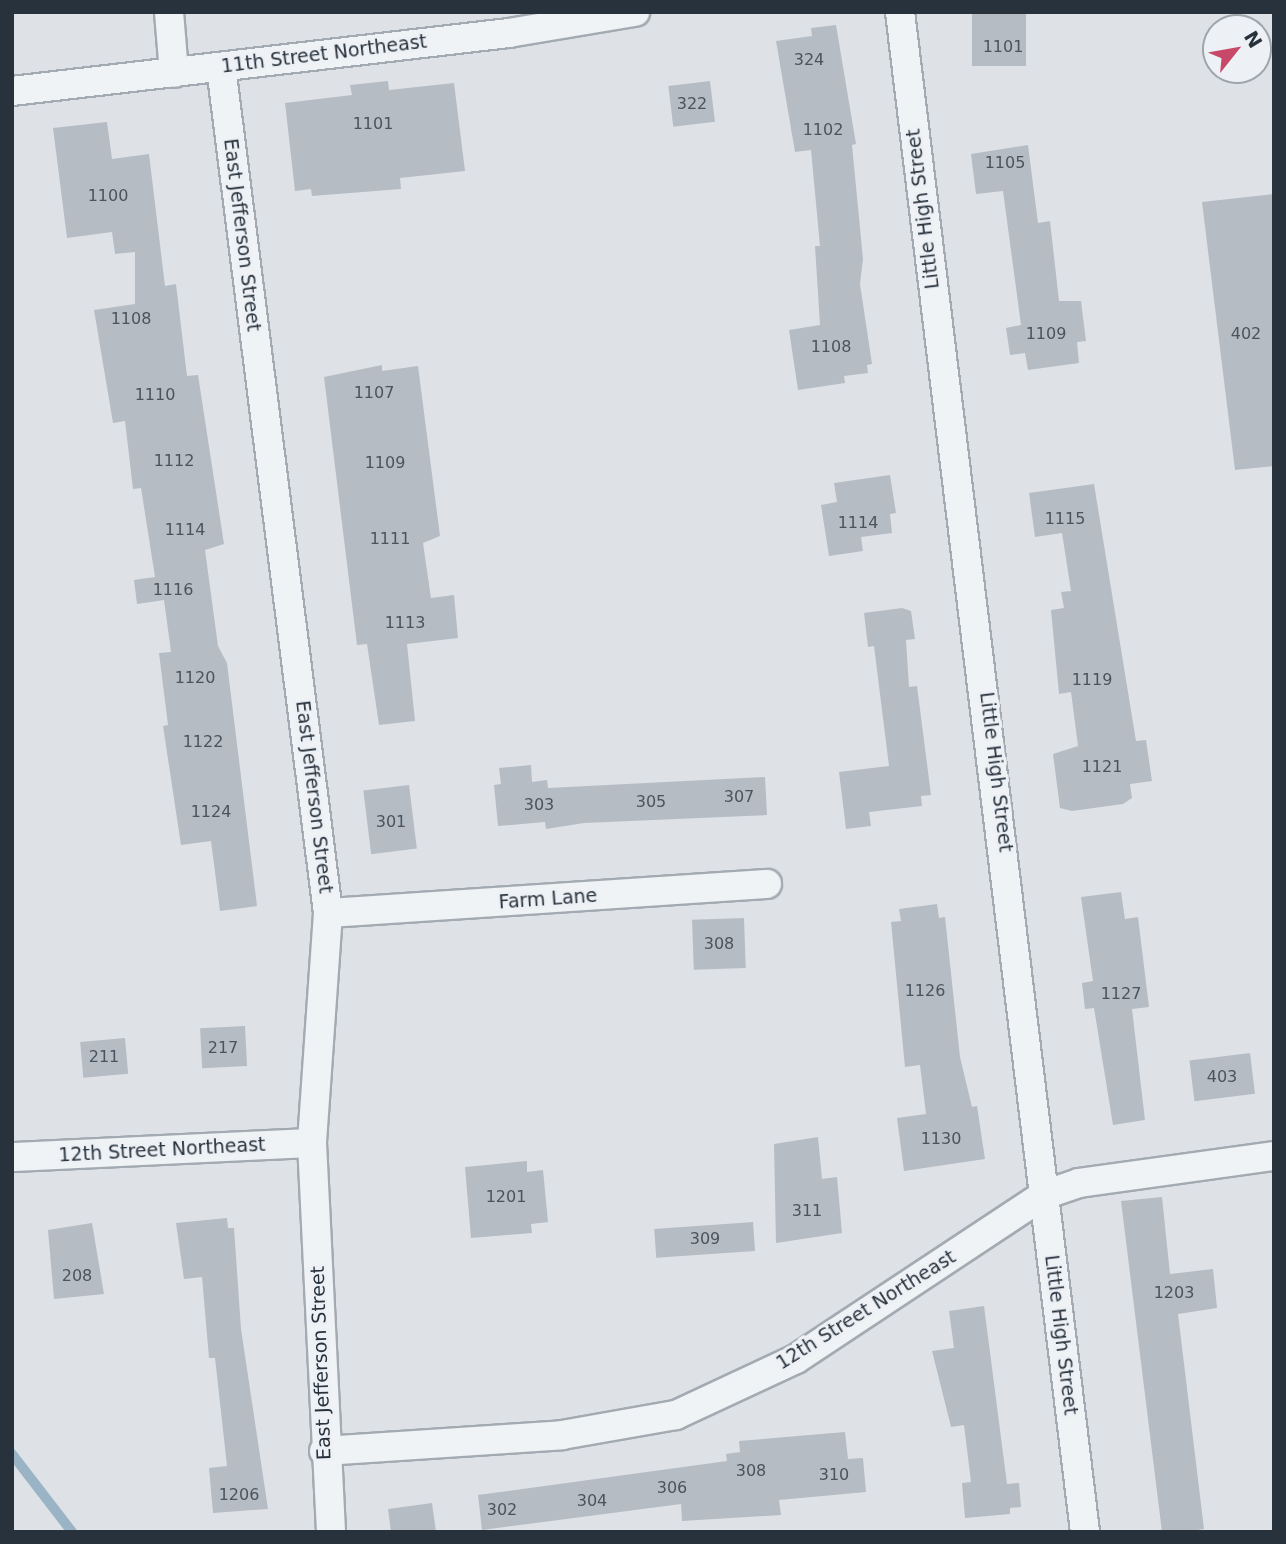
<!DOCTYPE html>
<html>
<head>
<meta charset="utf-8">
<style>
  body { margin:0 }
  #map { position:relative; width:1286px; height:1544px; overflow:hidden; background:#dee2e7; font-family:"DejaVu Sans",sans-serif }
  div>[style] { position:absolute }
  .stream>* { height:10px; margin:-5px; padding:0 5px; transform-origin:5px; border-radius:5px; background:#9ab4c5 }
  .building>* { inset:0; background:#b5bcc3; transform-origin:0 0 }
  .roads { filter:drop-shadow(2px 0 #a4aab1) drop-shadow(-2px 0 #a4aab1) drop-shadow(0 2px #a4aab1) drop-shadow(0 -2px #a4aab1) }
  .minor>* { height:28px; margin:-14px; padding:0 14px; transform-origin:14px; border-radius:14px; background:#f0f3f5 }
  span { translate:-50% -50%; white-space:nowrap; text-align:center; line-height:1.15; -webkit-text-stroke:6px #edf1f5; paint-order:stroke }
  .number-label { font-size:16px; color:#4b545e }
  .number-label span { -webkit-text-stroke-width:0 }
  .street-label { font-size:19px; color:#28323d }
  .frame { position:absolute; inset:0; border:14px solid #28323d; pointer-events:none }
  .north { position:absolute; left:1202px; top:14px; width:70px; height:70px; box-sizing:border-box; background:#edf1f5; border:2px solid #9ea5ab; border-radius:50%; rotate:59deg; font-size:19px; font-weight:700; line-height:28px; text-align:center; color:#28323d }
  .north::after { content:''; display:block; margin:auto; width:24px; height:32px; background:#c74869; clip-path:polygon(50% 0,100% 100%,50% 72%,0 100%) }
</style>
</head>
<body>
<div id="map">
  <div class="stream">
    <div style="left:12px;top:1454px;width:98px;rotate:52.4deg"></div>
  </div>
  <div class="building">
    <div style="left:972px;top:12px;width:54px;height:54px"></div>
    <div style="clip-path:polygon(836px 25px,856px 144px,852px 145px,863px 259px,860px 284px,872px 364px,867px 365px,868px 373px,844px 376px,845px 383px,798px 390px,789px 330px,820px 325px,815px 246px,820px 246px,811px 150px,795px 152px,776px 41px,812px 36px,811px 28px)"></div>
    <div style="clip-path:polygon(388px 81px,389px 90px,454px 83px,465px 171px,400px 178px,401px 189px,312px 196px,311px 189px,295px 191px,285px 103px,352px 95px,350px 85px)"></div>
    <div style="left:710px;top:81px;width:41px;height:42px;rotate:83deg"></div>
    <div style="clip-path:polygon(107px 122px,112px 159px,149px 154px,165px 286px,176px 284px,187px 376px,198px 375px,224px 544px,205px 550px,218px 646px,227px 663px,257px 906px,220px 911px,211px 841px,181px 845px,163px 726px,168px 725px,159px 653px,171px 652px,164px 600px,137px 604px,134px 580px,155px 577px,141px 488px,133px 489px,125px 421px,113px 423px,94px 310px,135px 304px,135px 252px,115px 254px,112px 232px,67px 238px,53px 128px)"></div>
    <div style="clip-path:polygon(1028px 145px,1038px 223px,1050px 221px,1059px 301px,1081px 301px,1086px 341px,1077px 342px,1079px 363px,1028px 370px,1025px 353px,1010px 355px,1006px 328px,1021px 325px,1003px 191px,976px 194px,971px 154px)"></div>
    <div style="clip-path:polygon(1274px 194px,1274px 466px,1235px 470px,1202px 202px)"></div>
    <div style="clip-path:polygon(382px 365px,382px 371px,418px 366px,440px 536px,423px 543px,431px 598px,454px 595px,458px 638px,407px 644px,415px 721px,379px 725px,367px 644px,357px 645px,324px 377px)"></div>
    <div style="clip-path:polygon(890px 475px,896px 513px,890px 514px,892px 533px,861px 537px,863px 551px,829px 556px,821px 505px,837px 502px,834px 483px)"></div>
    <div style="clip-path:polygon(1094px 484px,1136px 741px,1146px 740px,1152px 781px,1130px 784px,1132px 798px,1123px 804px,1072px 811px,1060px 808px,1053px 754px,1078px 746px,1071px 692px,1059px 694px,1051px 610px,1064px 608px,1061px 592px,1071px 591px,1062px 533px,1035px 537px,1029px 493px)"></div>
    <div style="clip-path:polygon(902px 608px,911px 611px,915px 639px,906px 640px,909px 687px,917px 686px,931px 795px,921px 796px,922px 806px,869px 812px,871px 826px,846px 829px,839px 772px,889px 766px,874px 646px,868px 647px,864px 613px)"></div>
    <div style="clip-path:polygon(531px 765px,532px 782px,547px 780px,548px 788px,765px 777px,767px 815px,584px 823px,546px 829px,545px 822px,498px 826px,494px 785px,501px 784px,499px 768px)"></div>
    <div style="left:409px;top:785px;width:64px;height:46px;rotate:83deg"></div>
    <div style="clip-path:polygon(1121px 892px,1125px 919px,1138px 917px,1149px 1007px,1132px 1009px,1145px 1120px,1113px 1125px,1094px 1008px,1085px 1009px,1082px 983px,1093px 981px,1081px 897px)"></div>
    <div style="clip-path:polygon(937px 904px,939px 918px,945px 917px,960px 1057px,972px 1107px,977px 1106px,985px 1159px,904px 1171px,897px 1118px,926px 1114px,920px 1065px,905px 1067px,891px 922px,901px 921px,899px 909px)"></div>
    <div style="left:744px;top:918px;width:50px;height:52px;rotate:88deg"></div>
    <div style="left:245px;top:1026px;width:40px;height:45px;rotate:87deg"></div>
    <div style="left:125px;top:1038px;width:36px;height:45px;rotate:85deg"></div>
    <div style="left:1250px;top:1053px;width:41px;height:61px;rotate:83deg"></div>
    <div style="clip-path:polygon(818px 1137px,822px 1179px,837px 1177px,842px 1233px,776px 1243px,774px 1144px)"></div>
    <div style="clip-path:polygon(527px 1161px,527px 1172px,543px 1170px,548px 1222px,531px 1224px,532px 1233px,471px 1238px,465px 1167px)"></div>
    <div style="clip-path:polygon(1162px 1197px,1170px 1274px,1213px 1269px,1217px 1308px,1178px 1314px,1204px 1529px,1184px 1532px,1162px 1532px,1121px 1201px)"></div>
    <div style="clip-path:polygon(227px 1218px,228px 1228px,234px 1228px,241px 1329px,268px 1509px,213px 1513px,209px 1468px,227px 1466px,215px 1358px,209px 1358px,202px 1277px,184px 1279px,176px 1223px)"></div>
    <div style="left:753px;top:1222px;width:29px;height:99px;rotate:86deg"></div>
    <div style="clip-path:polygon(92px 1223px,104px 1294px,54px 1299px,48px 1230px)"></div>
    <div style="clip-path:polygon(984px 1306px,1007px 1484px,1019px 1483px,1021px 1507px,1010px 1508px,1010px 1514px,965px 1518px,962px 1483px,971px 1482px,964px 1425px,951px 1427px,932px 1351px,954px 1348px,949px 1311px)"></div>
    <div style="clip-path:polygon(845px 1432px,848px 1459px,863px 1458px,866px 1492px,779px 1500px,781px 1515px,682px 1521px,681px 1504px,482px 1530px,478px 1495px,727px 1461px,726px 1454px,740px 1452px,739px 1441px)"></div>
    <div style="clip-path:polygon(432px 1503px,436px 1532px,391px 1532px,388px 1509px)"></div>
  </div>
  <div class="roads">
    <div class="minor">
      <div style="left:169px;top:12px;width:61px;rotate:85.3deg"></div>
      <div style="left:900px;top:12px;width:1531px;rotate:83.06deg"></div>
      <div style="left:221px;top:67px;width:853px;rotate:82.79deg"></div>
      <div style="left:328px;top:913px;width:231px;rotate:94deg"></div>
      <div style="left:312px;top:1143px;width:389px;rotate:87.2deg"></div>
      <div style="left:12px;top:91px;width:500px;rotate:-6.66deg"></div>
      <div style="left:509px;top:33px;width:128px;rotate:-9.5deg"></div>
      <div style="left:328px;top:913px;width:440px;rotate:-3.8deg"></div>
      <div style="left:12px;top:1157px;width:300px;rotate:-2.7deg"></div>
      <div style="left:324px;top:1451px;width:239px;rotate:-3.8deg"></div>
      <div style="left:562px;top:1435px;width:116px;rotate:-10deg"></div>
      <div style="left:676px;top:1415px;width:132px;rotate:-25deg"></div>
      <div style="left:796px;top:1359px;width:297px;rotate:-33.5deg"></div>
      <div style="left:1044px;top:1195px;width:37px;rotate:-19deg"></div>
      <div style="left:1079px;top:1183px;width:197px;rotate:-7.9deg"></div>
    </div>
  </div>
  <div class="number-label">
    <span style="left:1003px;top:47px">1101</span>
    <span style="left:809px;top:60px">324</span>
    <span style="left:692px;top:104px">322</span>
    <span style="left:373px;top:124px">1101</span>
    <span style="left:823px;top:130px">1102</span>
    <span style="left:1005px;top:163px">1105</span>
    <span style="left:108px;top:196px">1100</span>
    <span style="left:131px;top:319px">1108</span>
    <span style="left:1046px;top:334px">1109</span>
    <span style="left:1246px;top:334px">402</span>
    <span style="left:831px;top:347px">1108</span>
    <span style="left:374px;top:393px">1107</span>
    <span style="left:155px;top:395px">1110</span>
    <span style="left:174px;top:461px">1112</span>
    <span style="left:385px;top:463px">1109</span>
    <span style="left:1065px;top:519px">1115</span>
    <span style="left:858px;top:523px">1114</span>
    <span style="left:185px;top:530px">1114</span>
    <span style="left:390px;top:539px">1111</span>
    <span style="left:173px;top:590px">1116</span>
    <span style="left:405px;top:623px">1113</span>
    <span style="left:195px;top:678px">1120</span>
    <span style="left:1092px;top:680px">1119</span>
    <span style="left:203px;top:742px">1122</span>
    <span style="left:1102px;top:767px">1121</span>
    <span style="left:739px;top:797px">307</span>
    <span style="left:651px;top:802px">305</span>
    <span style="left:539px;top:805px">303</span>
    <span style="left:211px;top:812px">1124</span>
    <span style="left:391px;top:822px">301</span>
    <span style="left:719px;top:944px">308</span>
    <span style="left:925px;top:991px">1126</span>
    <span style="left:1121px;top:994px">1127</span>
    <span style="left:223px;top:1048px">217</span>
    <span style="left:104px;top:1057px">211</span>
    <span style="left:1222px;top:1077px">403</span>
    <span style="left:941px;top:1139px">1130</span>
    <span style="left:506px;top:1197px">1201</span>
    <span style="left:807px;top:1211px">311</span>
    <span style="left:705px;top:1239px">309</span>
    <span style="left:77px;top:1276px">208</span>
    <span style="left:1174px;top:1293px">1203</span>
    <span style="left:751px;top:1471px">308</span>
    <span style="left:834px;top:1475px">310</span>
    <span style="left:672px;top:1488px">306</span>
    <span style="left:239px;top:1495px">1206</span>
    <span style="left:592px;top:1501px">304</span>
    <span style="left:502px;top:1510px">302</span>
  </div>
  <div class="street-label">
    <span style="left:324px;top:54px;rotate:-7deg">11th Street Northeast</span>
    <span style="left:923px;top:209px;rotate:-97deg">Little High Street</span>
    <span style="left:242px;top:235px;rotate:83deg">East Jefferson Street</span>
    <span style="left:996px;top:772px;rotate:83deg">Little High Street</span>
    <span style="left:314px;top:797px;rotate:83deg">East Jefferson Street</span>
    <span style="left:548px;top:899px;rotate:-4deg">Farm Lane</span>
    <span style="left:162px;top:1150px;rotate:-3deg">12th Street Northeast</span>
    <span style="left:866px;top:1310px;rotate:-32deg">12th Street Northeast</span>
    <span style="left:1061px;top:1335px;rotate:83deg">Little High Street</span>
    <span style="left:321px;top:1363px;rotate:-92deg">East Jefferson Street</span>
  </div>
  <div class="frame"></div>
  <div class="north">N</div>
</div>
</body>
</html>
